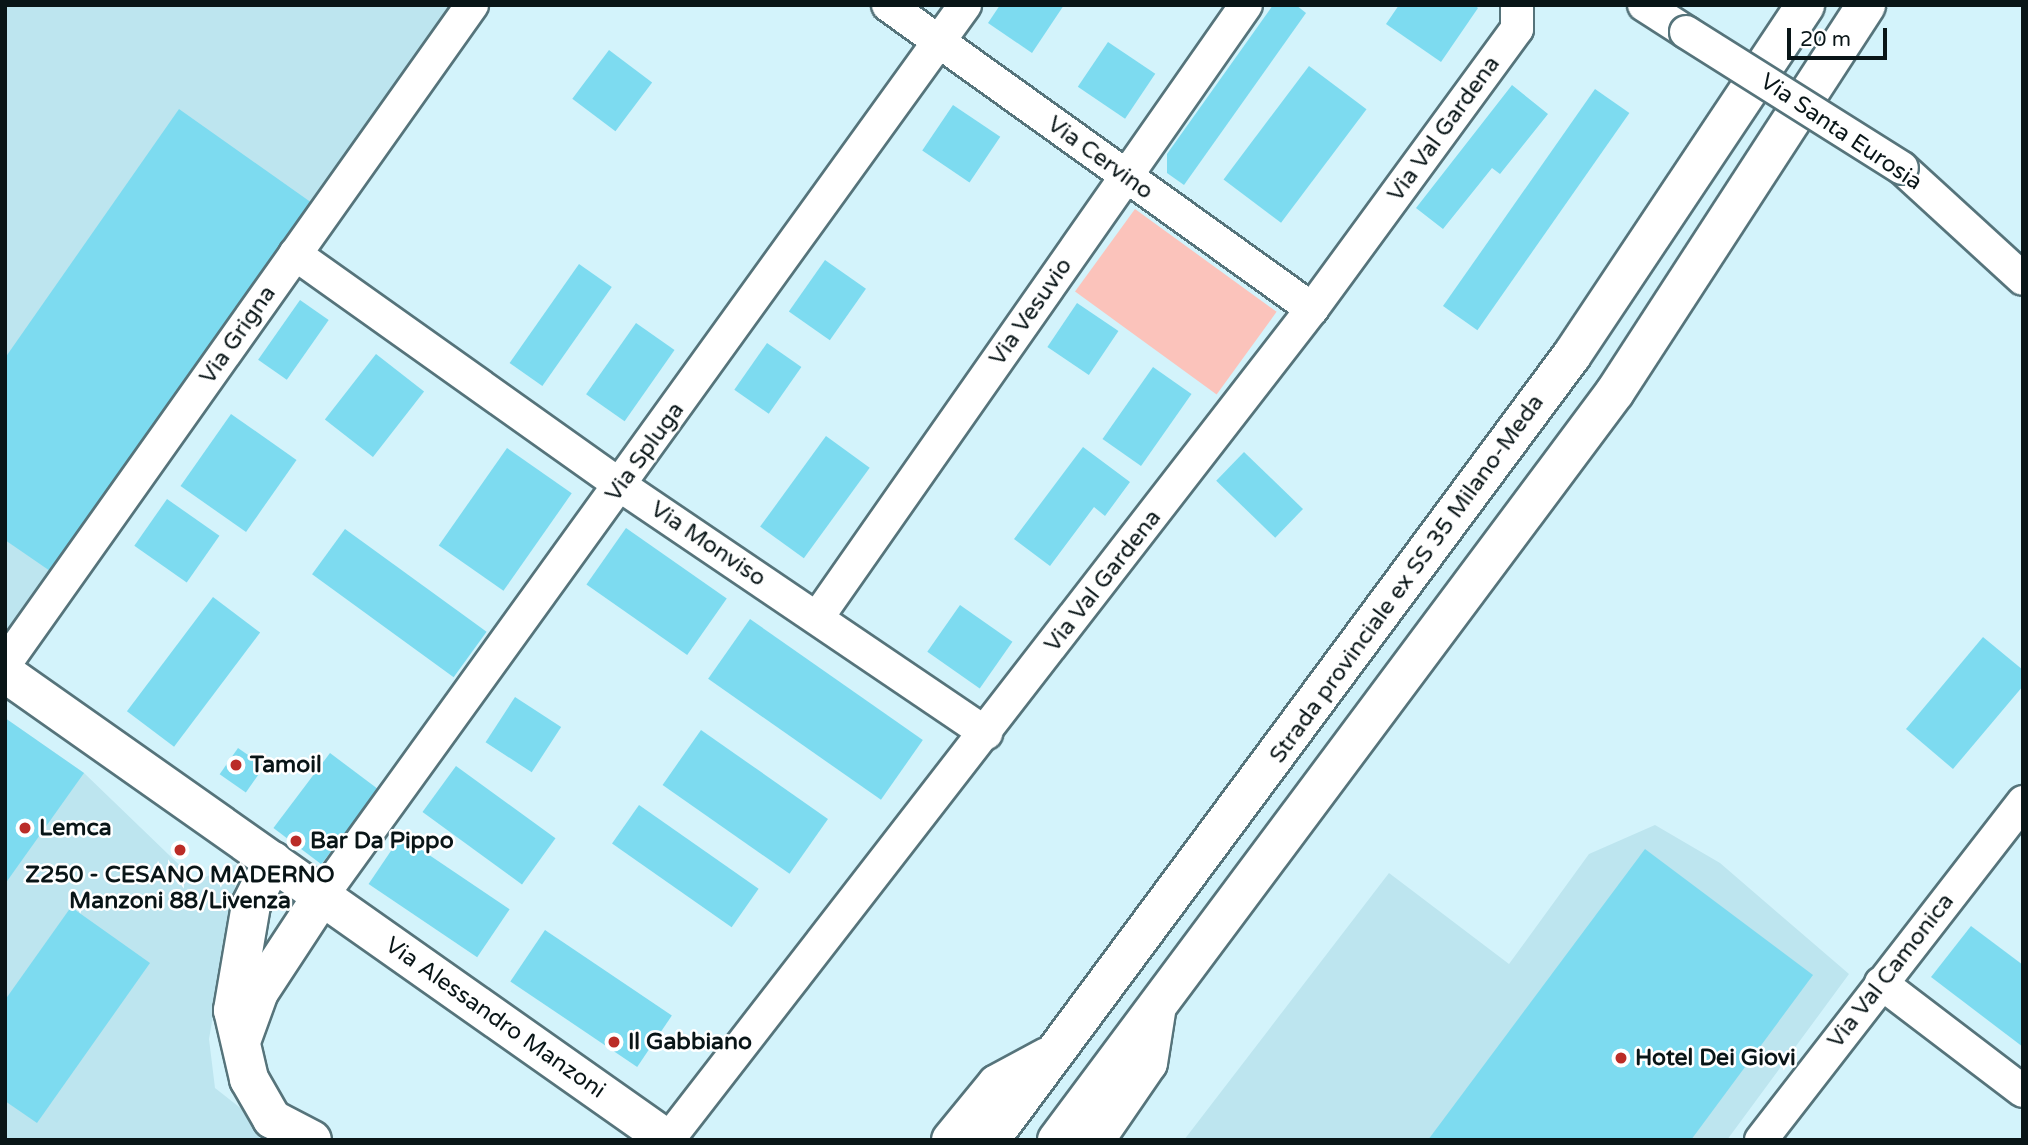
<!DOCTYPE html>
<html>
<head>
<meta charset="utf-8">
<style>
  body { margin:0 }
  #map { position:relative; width:2028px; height:1145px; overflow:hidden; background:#d3f3fb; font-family:"Varela Round",sans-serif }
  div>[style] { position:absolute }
  .built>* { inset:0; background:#bde5ef }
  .green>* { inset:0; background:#fbc3bb; transform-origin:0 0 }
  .building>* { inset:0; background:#7ddbf0; transform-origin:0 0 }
  .roads { filter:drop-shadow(2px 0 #56747b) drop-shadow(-2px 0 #56747b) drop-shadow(0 2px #56747b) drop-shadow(0 -2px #56747b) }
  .street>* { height:32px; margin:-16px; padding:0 16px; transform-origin:16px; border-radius:16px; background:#fff }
  .secondary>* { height:38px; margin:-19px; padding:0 19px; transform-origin:19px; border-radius:19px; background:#fff }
  .highway>* { height:38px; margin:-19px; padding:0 19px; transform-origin:19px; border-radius:19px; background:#fff }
  .bridges { filter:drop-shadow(2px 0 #56747b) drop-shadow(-2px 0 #56747b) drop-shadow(0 2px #56747b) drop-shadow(0 -2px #56747b) }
  .street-bridge>* { height:32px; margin:-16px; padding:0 16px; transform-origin:16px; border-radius:16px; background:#fff }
  .dots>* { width:19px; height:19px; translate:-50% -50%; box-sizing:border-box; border:4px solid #fff; border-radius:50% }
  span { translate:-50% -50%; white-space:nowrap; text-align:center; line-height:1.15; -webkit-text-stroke:5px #fff; paint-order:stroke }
  .street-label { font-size:23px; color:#091517 }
  .poi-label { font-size:23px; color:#091517; font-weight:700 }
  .left { translate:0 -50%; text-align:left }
  .frame { position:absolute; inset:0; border:7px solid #091517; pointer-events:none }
  .scale { position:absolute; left:1787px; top:28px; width:100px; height:32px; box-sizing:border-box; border:4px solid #091517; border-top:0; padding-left:9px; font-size:21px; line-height:24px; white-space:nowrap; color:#091517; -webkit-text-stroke:5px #fff; paint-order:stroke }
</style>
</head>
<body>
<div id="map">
  <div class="built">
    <div style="clip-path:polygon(5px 5px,452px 5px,5px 639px)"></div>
    <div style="clip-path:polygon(5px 718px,84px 773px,196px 881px,239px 863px,209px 1039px,215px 1088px,281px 1140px,5px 1140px)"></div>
    <div style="clip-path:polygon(1655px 825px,1720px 863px,1849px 974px,1727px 1140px,1184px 1140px,1389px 873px,1509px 964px,1589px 854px)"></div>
  </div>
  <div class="green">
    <div style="left:1135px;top:209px;width:175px;height:102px;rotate:36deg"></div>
  </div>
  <div class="building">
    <div style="clip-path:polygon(1000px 5px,1064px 5px,1032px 53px,988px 23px)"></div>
    <div style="clip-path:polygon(1273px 5px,1296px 5px,1306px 13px,1184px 185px,1167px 173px,1167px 154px)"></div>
    <div style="clip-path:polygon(1399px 5px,1474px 5px,1478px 8px,1441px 62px,1386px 24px)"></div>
    <div style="left:1108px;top:42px;width:57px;height:54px;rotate:34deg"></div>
    <div style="left:609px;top:50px;width:54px;height:61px;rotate:37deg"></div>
    <div style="left:1309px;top:66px;width:72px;height:142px;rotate:37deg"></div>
    <div style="clip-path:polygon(1512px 85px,1548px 114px,1500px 174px,1492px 168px,1443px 229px,1416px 208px)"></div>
    <div style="left:1595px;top:89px;width:42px;height:265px;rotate:35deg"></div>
    <div style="left:953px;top:105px;width:57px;height:55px;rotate:34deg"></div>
    <div style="clip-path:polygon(179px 109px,312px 203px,53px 573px,5px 540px,5px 358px)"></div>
    <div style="left:825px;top:260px;width:50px;height:63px;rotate:35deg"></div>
    <div style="left:579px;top:264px;width:40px;height:121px;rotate:35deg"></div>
    <div style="left:300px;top:300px;width:35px;height:73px;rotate:35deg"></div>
    <div style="left:1077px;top:303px;width:50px;height:53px;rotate:34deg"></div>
    <div style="left:636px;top:323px;width:47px;height:87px;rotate:35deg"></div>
    <div style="left:767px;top:343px;width:42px;height:57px;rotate:35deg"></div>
    <div style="left:376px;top:354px;width:61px;height:83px;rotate:38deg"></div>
    <div style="left:1153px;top:367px;width:47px;height:88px;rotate:35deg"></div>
    <div style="left:231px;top:414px;width:80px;height:88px;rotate:35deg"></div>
    <div style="left:826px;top:436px;width:54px;height:112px;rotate:36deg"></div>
    <div style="clip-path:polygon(1083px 447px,1130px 482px,1105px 516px,1094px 507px,1050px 566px,1014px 539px)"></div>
    <div style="left:507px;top:448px;width:79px;height:119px;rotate:35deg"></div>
    <div style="left:1244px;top:452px;width:82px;height:40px;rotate:44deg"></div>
    <div style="left:167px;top:499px;width:64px;height:57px;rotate:35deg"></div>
    <div style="left:626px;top:528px;width:123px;height:69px;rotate:35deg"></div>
    <div style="left:345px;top:529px;width:175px;height:56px;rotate:36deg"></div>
    <div style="left:213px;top:597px;width:59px;height:143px;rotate:37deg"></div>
    <div style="left:960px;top:605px;width:64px;height:57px;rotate:35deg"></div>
    <div style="left:750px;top:619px;width:211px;height:73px;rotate:35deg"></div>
    <div style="clip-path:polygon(1983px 637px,2023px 670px,2023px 686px,1953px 769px,1906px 729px)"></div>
    <div style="left:515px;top:697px;width:55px;height:54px;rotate:33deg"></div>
    <div style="clip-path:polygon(5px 718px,84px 773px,5px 884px)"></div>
    <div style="left:701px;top:730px;width:155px;height:67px;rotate:35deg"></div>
    <div style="left:238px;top:748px;width:32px;height:32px;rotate:35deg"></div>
    <div style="left:330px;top:753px;width:60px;height:94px;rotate:37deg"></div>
    <div style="left:456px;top:766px;width:123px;height:57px;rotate:36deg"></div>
    <div style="left:639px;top:805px;width:146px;height:47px;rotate:35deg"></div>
    <div style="left:401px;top:836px;width:131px;height:58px;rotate:34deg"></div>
    <div style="clip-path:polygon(1645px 849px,1813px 975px,1691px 1140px,1428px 1140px)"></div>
    <div style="clip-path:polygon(71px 907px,150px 963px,37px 1123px,5px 1101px,5px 1000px)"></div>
    <div style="clip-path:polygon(1971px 926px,2023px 965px,2023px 1047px,1931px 977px)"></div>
    <div style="left:545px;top:930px;width:153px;height:62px;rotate:34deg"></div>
  </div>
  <div class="roads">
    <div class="street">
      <div style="left:888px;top:5px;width:522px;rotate:35.64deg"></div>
      <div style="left:1644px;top:5px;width:50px;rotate:32.7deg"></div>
      <div style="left:1902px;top:168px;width:164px;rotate:42.5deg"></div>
      <div style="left:295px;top:254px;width:400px;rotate:35.4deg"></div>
      <div style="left:621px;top:486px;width:441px;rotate:34.1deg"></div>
      <div style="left:817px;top:618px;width:748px;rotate:-55.01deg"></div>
      <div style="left:5px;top:664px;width:808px;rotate:-54.68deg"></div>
      <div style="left:322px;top:896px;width:1099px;rotate:-54.18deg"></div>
      <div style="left:1881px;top:983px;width:178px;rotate:37.3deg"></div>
      <div style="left:668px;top:1140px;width:1051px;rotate:-52.23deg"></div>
      <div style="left:1312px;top:309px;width:347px;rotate:-53.8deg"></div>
      <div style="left:1517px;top:29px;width:24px;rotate:-90deg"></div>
      <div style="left:1761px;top:1140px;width:428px;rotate:-52.2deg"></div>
    </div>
    <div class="secondary">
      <div style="left:5px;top:673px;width:811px;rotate:35.16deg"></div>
      <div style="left:273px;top:861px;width:49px;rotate:116.6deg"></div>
      <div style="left:251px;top:905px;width:107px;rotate:99.7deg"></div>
      <div style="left:233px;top:1010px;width:71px;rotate:76.9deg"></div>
      <div style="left:249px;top:1079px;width:46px;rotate:60.1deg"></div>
      <div style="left:272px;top:1119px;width:45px;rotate:27.7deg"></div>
      <div style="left:243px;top:1036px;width:47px;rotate:-70deg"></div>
      <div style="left:259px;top:992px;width:115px;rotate:-56.7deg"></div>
    </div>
    <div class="highway">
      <div style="left:951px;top:1140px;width:72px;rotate:-50.6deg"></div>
      <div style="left:997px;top:1084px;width:57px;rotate:-28.4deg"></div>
      <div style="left:990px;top:1140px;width:977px;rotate:-53.45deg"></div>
      <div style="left:1572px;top:355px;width:420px;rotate:-56.3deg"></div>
      <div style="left:1057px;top:1140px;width:933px;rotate:-53.28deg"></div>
      <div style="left:1615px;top:392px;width:461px;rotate:-57deg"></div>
      <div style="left:1095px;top:1140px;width:93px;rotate:-55.5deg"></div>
      <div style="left:1148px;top:1063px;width:52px;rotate:-81.1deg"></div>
    </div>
  </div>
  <div class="bridges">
    <div class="street-bridge">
      <div style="left:1686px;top:32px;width:255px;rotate:32.2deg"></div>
    </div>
  </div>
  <div class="dots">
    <div style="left:236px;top:765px;background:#ba2c27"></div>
    <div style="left:25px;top:828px;background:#ba2c27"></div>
    <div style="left:296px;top:841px;background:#ba2c27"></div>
    <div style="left:180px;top:850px;background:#ba2c27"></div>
    <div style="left:614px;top:1042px;background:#ba2c27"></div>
    <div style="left:1621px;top:1058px;background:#ba2c27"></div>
  </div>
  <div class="street-label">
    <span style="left:1444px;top:129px;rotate:-54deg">Via Val Gardena</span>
    <span style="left:1841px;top:132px;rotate:34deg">Via Santa Eurosia</span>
    <span style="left:1100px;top:158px;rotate:36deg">Via Cervino</span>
    <span style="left:1031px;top:312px;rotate:-55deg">Via Vesuvio</span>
    <span style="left:238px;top:335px;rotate:-55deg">Via Grigna</span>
    <span style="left:645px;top:452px;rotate:-54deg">Via Spluga</span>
    <span style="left:708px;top:544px;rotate:34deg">Via Monviso</span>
    <span style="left:1407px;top:579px;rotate:-54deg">Strada provinciale ex SS 35 Milano-Meda</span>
    <span style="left:1103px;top:581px;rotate:-52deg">Via Val Gardena</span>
    <span style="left:1891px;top:971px;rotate:-52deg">Via Val Camonica</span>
    <span style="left:495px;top:1018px;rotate:35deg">Via Alessandro Manzoni</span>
  </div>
  <div class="poi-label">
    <span class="left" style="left:250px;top:765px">Tamoil</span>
    <span class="left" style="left:39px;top:828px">Lemca</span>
    <span class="left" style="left:310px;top:841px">Bar Da Pippo</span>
    <span style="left:180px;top:888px">Z250 - CESANO MADERNO<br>Manzoni 88/Livenza</span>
    <span class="left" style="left:628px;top:1042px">Il Gabbiano</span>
    <span class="left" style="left:1635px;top:1058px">Hotel Dei Giovi</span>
  </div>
  <div class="frame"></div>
  <div class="scale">20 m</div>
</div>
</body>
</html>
